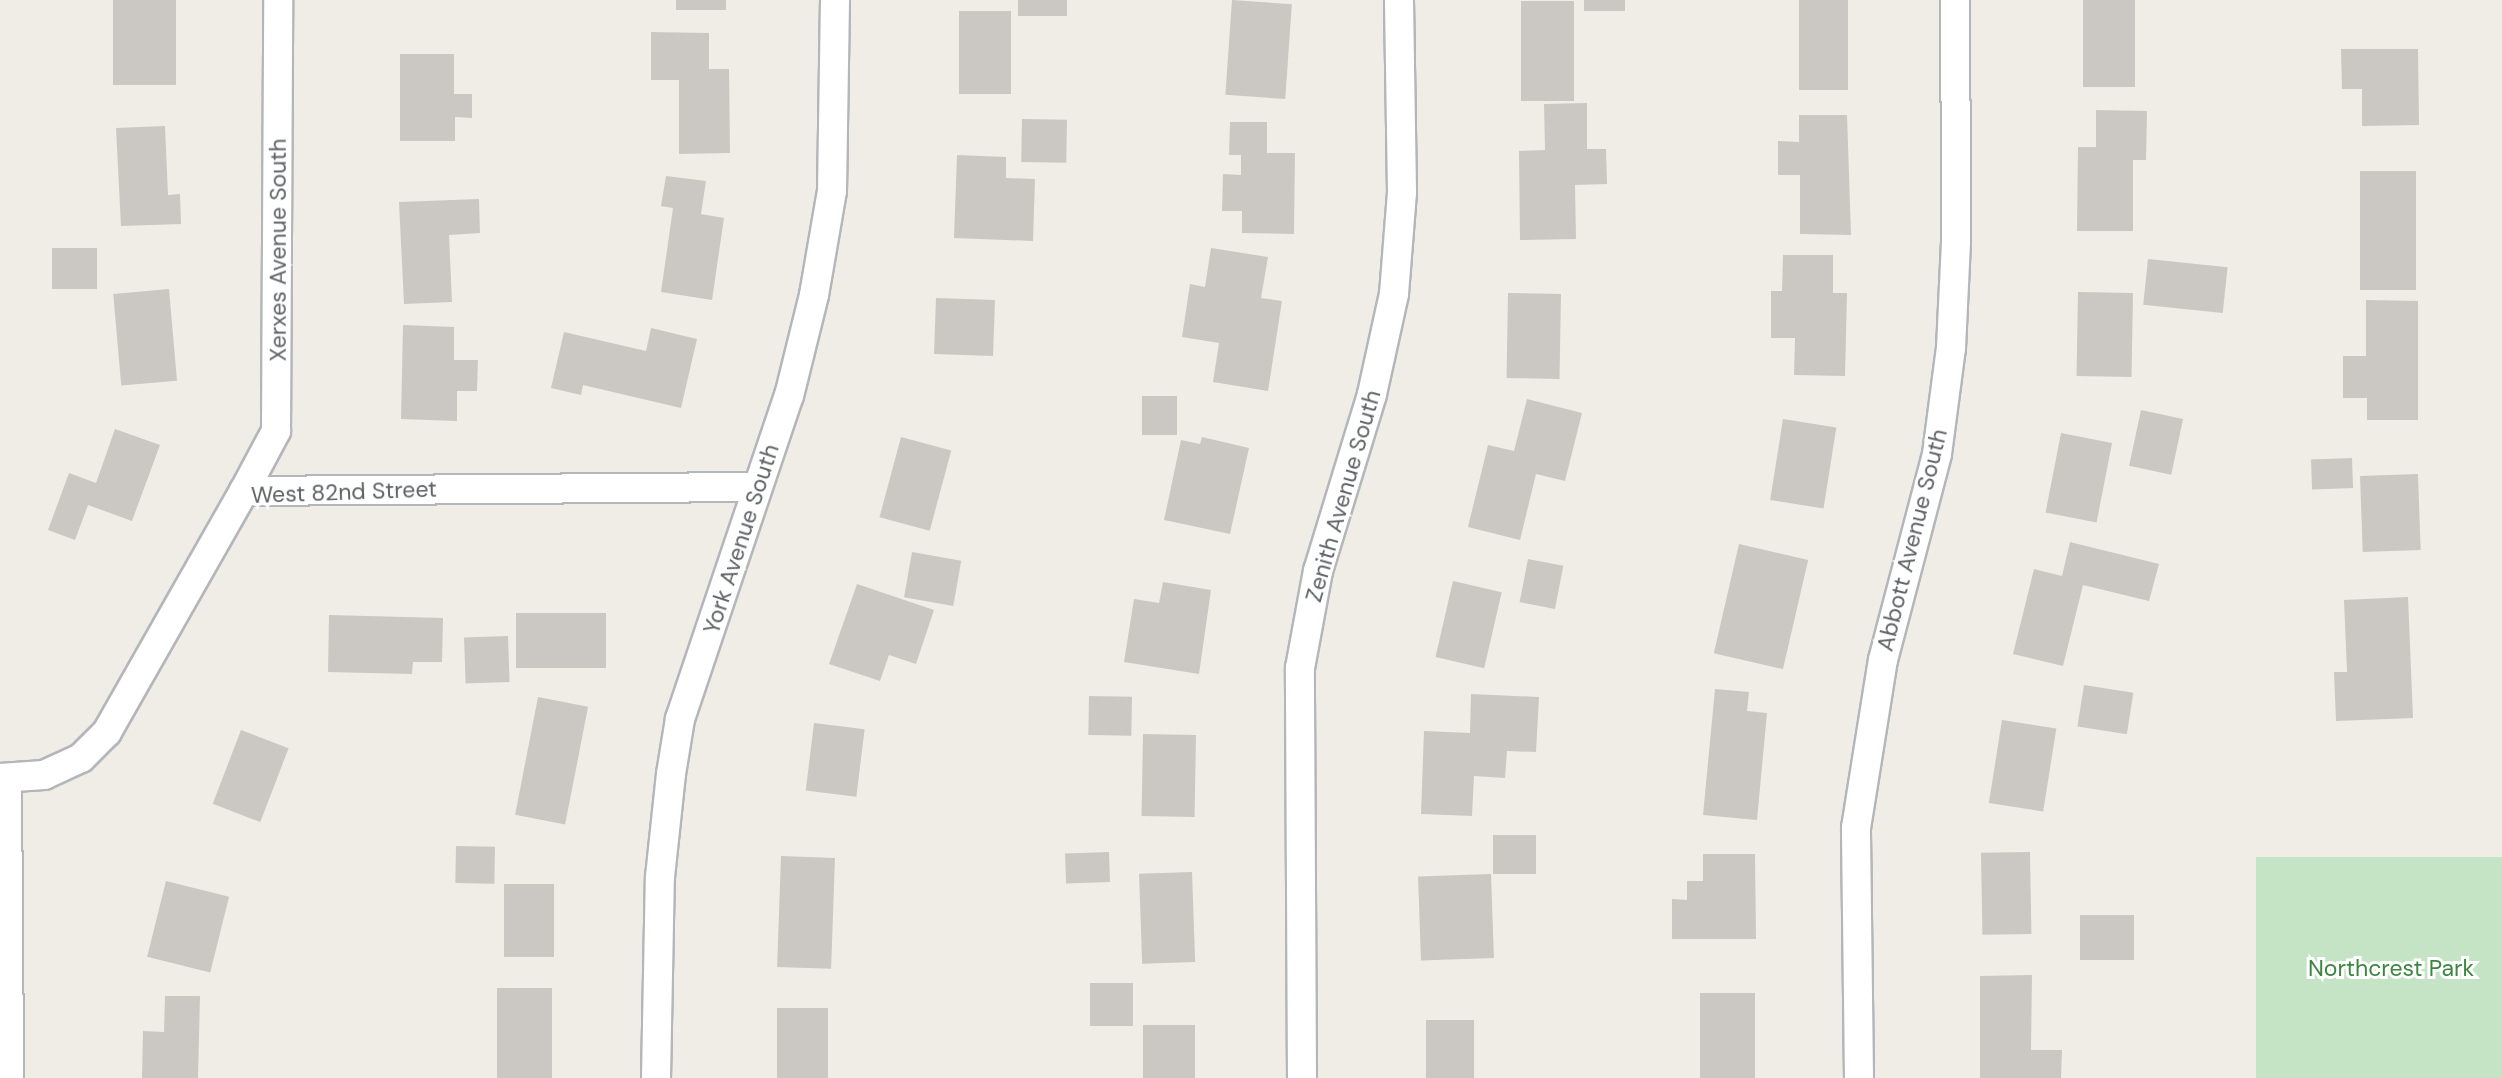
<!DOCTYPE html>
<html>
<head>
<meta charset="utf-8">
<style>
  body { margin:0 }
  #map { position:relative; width:2502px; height:1078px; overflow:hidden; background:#efede6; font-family:"DM Sans",sans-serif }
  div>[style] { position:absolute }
  .green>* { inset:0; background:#c5e4c5; transform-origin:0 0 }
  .building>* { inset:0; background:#cbc8c3; transform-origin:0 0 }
  .roads { filter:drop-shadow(2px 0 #b3b6ba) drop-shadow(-2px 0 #b3b6ba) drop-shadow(0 2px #b3b6ba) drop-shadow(0 -2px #b3b6ba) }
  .street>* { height:28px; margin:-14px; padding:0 14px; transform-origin:14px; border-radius:14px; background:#fff }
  span { translate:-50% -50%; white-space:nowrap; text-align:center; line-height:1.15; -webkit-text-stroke:6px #fff; paint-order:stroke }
  .street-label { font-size:23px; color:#5e6165 }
  .park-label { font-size:23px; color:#3d8541 }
</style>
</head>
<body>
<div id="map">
  <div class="green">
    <div style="left:2502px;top:857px;width:221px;height:246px;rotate:90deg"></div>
  </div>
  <div class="building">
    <div style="left:113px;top:0;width:63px;height:85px"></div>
    <div style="left:676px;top:0;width:50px;height:10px"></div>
    <div style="left:1018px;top:0;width:49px;height:16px"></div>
    <div style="left:1232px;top:0;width:60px;height:95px;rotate:4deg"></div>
    <div style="left:1584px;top:0;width:41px;height:11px"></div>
    <div style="left:1799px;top:0;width:49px;height:90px"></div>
    <div style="left:2083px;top:0;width:52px;height:87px"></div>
    <div style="left:1521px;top:1px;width:53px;height:100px"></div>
    <div style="left:959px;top:11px;width:52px;height:83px"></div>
    <div style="clip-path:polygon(651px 32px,709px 33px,709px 69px,729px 69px,730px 153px,679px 154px,679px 80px,651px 80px)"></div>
    <div style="clip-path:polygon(2341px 49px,2418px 49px,2419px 125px,2362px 126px,2362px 89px,2342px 89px)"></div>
    <div style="clip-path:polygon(400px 54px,454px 54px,454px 94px,472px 94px,472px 118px,455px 117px,455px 141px,400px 141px)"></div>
    <div style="clip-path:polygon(1587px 103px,1587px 149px,1606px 149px,1607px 184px,1575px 185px,1576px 239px,1520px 240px,1519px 151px,1545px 150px,1544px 104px)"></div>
    <div style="clip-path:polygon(2096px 110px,2147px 111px,2146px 160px,2133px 160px,2133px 231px,2077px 231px,2078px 147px,2096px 147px)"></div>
    <div style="clip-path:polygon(1799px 115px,1847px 115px,1851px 235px,1800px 234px,1800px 175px,1778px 175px,1778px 141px,1799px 142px)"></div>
    <div style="left:1022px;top:119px;width:45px;height:43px;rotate:1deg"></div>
    <div style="clip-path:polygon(1230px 122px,1267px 122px,1267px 153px,1295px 153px,1294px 234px,1242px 233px,1242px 211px,1222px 211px,1223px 174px,1241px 175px,1241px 155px,1229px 155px)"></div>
    <div style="clip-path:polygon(165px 126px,168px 195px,180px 194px,181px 224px,121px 226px,116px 128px)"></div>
    <div style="clip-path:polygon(957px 155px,1006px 157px,1006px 178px,1035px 179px,1033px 241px,954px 238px)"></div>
    <div style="left:2360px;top:171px;width:56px;height:119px"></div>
    <div style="clip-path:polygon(666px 176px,706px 181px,701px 214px,724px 218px,712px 300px,661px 292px,673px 208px,661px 206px)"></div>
    <div style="clip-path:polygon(479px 199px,480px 233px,449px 235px,452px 302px,404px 304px,399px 202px)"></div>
    <div style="left:97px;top:248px;width:41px;height:45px;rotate:90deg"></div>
    <div style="clip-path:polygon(1211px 248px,1268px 257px,1261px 298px,1282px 301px,1268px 391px,1213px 382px,1219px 343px,1182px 337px,1190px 284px,1205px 287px)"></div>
    <div style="clip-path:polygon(1783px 255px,1833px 255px,1833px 293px,1847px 293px,1845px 376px,1794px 375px,1795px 338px,1771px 338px,1771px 291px,1782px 291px)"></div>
    <div style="left:2148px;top:259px;width:80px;height:46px;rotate:6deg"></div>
    <div style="left:169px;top:289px;width:92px;height:56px;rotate:85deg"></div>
    <div style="left:2078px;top:292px;width:55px;height:84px;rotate:1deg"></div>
    <div style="left:1508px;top:293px;width:53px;height:85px;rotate:1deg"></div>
    <div style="left:936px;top:298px;width:59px;height:56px;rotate:2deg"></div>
    <div style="clip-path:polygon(2366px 300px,2418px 301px,2418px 420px,2367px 420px,2367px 398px,2343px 398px,2343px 356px,2366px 356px)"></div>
    <div style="clip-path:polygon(403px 325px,454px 327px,454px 360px,478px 360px,477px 391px,457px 391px,457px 421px,401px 419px)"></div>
    <div style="clip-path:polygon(651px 328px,697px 339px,681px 408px,583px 385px,581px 395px,551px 388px,564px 332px,646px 351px)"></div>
    <div style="left:1142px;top:396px;width:35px;height:39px"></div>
    <div style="clip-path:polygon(1527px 399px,1582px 413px,1565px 481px,1536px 474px,1520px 540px,1468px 527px,1488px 445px,1514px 451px)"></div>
    <div style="left:2141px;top:410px;width:43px;height:57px;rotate:12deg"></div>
    <div style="left:1783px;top:419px;width:54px;height:82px;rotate:9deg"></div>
    <div style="clip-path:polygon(115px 429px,160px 445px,132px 521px,88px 505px,75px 540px,48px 530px,69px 473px,96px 483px)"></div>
    <div style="left:2061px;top:433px;width:52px;height:81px;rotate:11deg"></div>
    <div style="left:901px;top:437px;width:52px;height:83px;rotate:15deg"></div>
    <div style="clip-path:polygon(1202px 437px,1249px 448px,1230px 534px,1164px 520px,1181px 440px,1200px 444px)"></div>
    <div style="left:2352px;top:458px;width:30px;height:41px;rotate:88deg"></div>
    <div style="left:2418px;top:474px;width:76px;height:58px;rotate:88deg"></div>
    <div style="clip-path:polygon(2070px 542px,2159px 564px,2149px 601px,2083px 585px,2063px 666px,2013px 654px,2034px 569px,2062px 576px)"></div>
    <div style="left:1739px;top:544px;width:71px;height:112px;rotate:13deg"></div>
    <div style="left:912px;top:552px;width:50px;height:46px;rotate:10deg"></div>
    <div style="left:1528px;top:559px;width:36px;height:44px;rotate:11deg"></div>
    <div style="left:1453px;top:581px;width:50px;height:78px;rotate:13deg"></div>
    <div style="clip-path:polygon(1163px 582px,1211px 590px,1199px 674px,1124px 662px,1134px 599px,1159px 603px)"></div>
    <div style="clip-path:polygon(857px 584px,934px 610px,916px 664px,889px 655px,880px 681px,829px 664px)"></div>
    <div style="clip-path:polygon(2408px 597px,2413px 718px,2336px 721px,2334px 672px,2347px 672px,2344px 600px)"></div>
    <div style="left:516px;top:613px;width:90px;height:55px"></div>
    <div style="clip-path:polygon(329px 615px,443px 618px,442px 662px,413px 662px,412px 674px,328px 672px)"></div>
    <div style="left:508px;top:636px;width:46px;height:44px;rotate:88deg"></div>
    <div style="left:2084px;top:685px;width:50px;height:42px;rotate:9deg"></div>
    <div style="clip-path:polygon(1715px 689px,1749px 692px,1747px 711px,1767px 713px,1757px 820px,1703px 815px)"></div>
    <div style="clip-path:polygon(1471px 694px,1539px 697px,1536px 752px,1507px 751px,1505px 778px,1474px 776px,1472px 816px,1421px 814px,1424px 731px,1470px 733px)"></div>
    <div style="left:1089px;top:696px;width:43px;height:39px;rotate:1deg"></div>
    <div style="left:538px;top:697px;width:51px;height:120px;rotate:11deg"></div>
    <div style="left:2002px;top:720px;width:55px;height:84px;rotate:9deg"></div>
    <div style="left:814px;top:723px;width:51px;height:68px;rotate:7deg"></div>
    <div style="left:241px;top:730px;width:51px;height:79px;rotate:21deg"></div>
    <div style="left:1143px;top:734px;width:53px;height:82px;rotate:1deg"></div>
    <div style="left:1493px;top:835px;width:43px;height:39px"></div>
    <div style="left:456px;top:846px;width:39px;height:37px;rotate:1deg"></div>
    <div style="left:1109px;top:852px;width:30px;height:44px;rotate:88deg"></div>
    <div style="left:2030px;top:852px;width:82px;height:49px;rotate:89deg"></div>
    <div style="clip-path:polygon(1703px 854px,1755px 854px,1756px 939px,1672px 939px,1672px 899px,1687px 900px,1687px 881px,1703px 881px)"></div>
    <div style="left:781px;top:856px;width:54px;height:111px;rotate:2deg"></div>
    <div style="left:1192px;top:872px;width:90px;height:53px;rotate:88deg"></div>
    <div style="left:1491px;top:874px;width:84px;height:73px;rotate:88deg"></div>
    <div style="left:166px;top:881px;width:65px;height:78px;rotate:14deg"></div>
    <div style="left:504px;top:884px;width:50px;height:73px"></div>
    <div style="left:2080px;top:915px;width:54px;height:45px"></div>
    <div style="clip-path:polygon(2032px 975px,2031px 1050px,2062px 1050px,2061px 1078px,1980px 1078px,1980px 976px)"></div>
    <div style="left:1090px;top:983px;width:43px;height:43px"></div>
    <div style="left:497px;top:988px;width:55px;height:90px"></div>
    <div style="left:1700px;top:993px;width:55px;height:85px"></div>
    <div style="clip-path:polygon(165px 996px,200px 996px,198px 1078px,142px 1078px,143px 1031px,164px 1032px)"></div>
    <div style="left:777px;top:1008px;width:51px;height:70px"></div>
    <div style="left:1474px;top:1020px;width:58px;height:48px;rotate:90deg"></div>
    <div style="left:1143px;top:1025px;width:52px;height:53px"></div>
  </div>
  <div class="roads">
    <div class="street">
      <div style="left:244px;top:491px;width:68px;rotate:-61.9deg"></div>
      <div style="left:276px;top:431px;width:431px;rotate:-89.7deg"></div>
      <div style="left:0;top:778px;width:44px;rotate:-3.9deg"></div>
      <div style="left:44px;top:775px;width:41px;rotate:-24.7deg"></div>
      <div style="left:81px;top:758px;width:37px;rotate:-45deg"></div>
      <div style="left:107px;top:732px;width:277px;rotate:-60.4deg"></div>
      <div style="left:244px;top:491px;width:512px;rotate:-0.45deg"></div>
      <div style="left:7px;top:778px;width:300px;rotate:89.6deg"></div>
      <div style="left:656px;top:1078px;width:201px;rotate:-88.9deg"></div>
      <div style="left:660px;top:877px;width:104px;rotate:-83.9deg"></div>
      <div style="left:671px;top:774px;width:56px;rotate:-80.7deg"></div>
      <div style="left:680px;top:719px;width:341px;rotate:-71.4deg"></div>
      <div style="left:789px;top:396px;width:104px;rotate:-76.1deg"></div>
      <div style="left:814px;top:295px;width:106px;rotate:-80.2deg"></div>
      <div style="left:832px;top:191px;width:191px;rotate:-89.1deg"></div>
      <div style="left:1302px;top:1078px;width:410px;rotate:-90.3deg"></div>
      <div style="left:1300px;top:668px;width:99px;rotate:-79.5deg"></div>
      <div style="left:1318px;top:571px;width:185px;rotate:-73deg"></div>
      <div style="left:1372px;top:394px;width:102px;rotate:-77.6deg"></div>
      <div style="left:1394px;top:294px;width:102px;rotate:-85.5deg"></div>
      <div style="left:1402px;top:192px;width:192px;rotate:-90.9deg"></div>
      <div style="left:1859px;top:1078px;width:250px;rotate:-90.7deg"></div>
      <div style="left:1856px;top:828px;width:170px;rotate:-80.9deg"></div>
      <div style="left:1883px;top:660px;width:213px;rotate:-75.3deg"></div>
      <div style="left:1937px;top:454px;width:107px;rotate:-82.5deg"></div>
      <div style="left:1951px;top:348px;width:106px;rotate:-87.3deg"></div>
      <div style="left:1956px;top:242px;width:242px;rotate:-90.2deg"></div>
    </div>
  </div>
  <div class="street-label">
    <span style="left:278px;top:250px;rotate:-90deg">Xerxes Avenue South</span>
    <span style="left:344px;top:492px;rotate:-2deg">West 82nd Street</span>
    <span style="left:1343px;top:496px;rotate:-74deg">Zenith Avenue South</span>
    <span style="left:741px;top:539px;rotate:-72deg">York Avenue South</span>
    <span style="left:1912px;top:540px;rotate:-76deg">Abbott Avenue South</span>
  </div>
  <div class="park-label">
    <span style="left:2391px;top:968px">Northcrest Park</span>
  </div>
</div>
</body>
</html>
